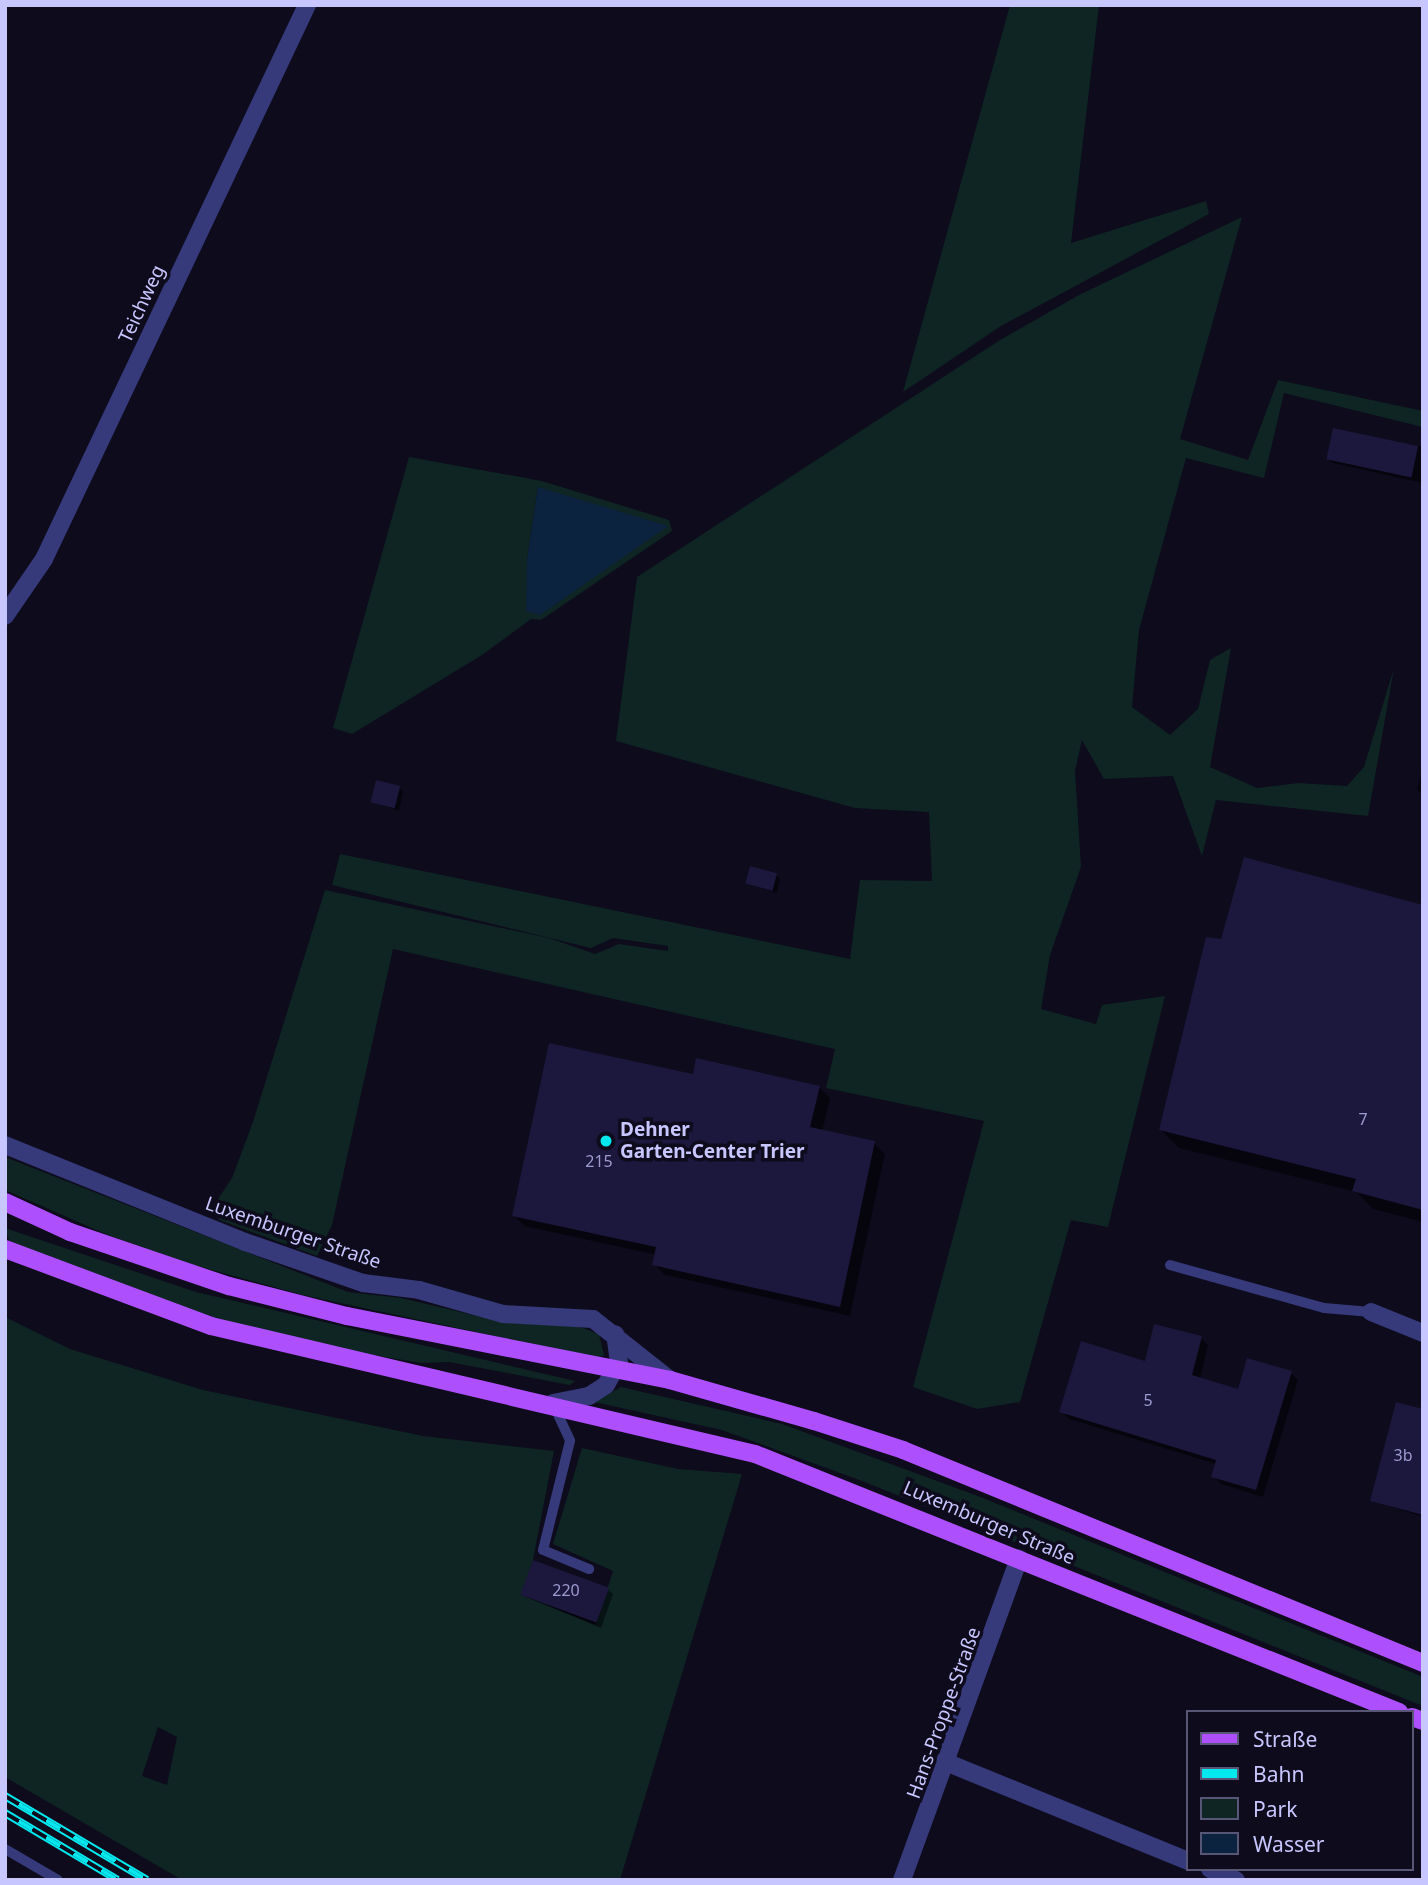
<!DOCTYPE html>
<html>
<head>
<meta charset="utf-8">
<style>
  body { margin:0 }
  #map { position:relative; width:1428px; height:1885px; overflow:hidden; background:#0d0b1c; font-family:"Noto Sans",sans-serif }
  div>[style] { position:absolute }
  .green>* { inset:0; background:#0e2523 }
  .water>* { inset:0; background:#0c233f }
  .shadow>* { inset:0; background:#0007 }
  .building>* { inset:0; background:#1c173c; transform-origin:0 0 }
  .lane>* { height:10px; margin:-5px; padding:0 5px; transform-origin:5px; border-radius:5px; background:#36397a }
  .street>* { height:18px; margin:-9px; padding:0 9px; transform-origin:9px; border-radius:9px; background:#36397a }
  .primary>* { height:18px; margin:-9px; padding:0 9px; transform-origin:9px; border-radius:9px; background:#ae4ffd }
  .rail>* { height:8px; margin-top:-4px; transform-origin:0; background:repeating-linear-gradient(90deg,#0d0b1c 0 16px,#03e8ee 0 32px); box-sizing:border-box; border-block:2px solid #03e8ee }
  .dots>* { width:19px; height:19px; translate:-50% -50%; box-sizing:border-box; border:4px solid #0d0b1c; border-radius:50% }
  span { translate:-50% -50%; white-space:nowrap; text-align:center; line-height:1.15; -webkit-text-stroke:7px #0d0b1c; paint-order:stroke }
  .number-label { font-size:16px; color:#9d9ace }
  .number-label span { -webkit-text-stroke-width:0 }
  .street-label { font-size:19px; color:#c8c6fe }
  .poi-label { font-size:19px; color:#c8c6fe; font-weight:700 }
  .left { translate:0 -50%; text-align:left }
  .frame { position:absolute; inset:0; border:7px solid #c8c6fe; pointer-events:none }
  .legend { position:absolute; left:1186px; top:1710px; width:228px; height:161px; box-sizing:border-box; background:#0d0b1c; border:2px solid #585676; margin:0; padding:9px 12px; list-style:none; font-size:21px; color:#c8c6fe }
  .legend li { display:flex; align-items:center; gap:14px; height:35px }
  .legend b { width:35px; border:2px solid #585676 }
</style>
</head>
<body>
<div id="map">
  <div class="green">
    <div style="clip-path:polygon(1010px 5px,1099px 5px,1071px 243px,1206px 201px,1209px 214px,1001px 326px,903px 392px)"></div>
    <div style="clip-path:polygon(1242px 217px,1180px 439px,1248px 460px,1278px 380px,1423px 411px,1423px 427px,1284px 393px,1264px 478px,1186px 458px,1139px 630px,1132px 707px,1170px 735px,1198px 709px,1210px 660px,1231px 648px,1210px 767px,1257px 788px,1298px 783px,1347px 786px,1364px 767px,1394px 668px,1368px 816px,1216px 800px,1202px 856px,1173px 776px,1104px 779px,1082px 740px,1075px 771px,1081px 867px,1050px 955px,1041px 1009px,1096px 1024px,1102px 1005px,1165px 996px,1108px 1227px,1071px 1220px,1020px 1402px,977px 1409px,913px 1387px,984px 1121px,826px 1088px,835px 1049px,393px 949px,332px 1225px,317px 1256px,219px 1220px,218px 1199px,232px 1178px,253px 1122px,325px 890px,549px 938px,595px 954px,619px 944px,668px 951px,668px 946px,613px 938px,591px 948px,332px 885px,340px 854px,850px 959px,860px 880px,932px 881px,929px 812px,855px 808px,616px 741px,637px 577px,1000px 340px,1079px 295px)"></div>
    <div style="clip-path:polygon(evenodd,409px 457px,542px 481px,669px 520px,672px 531px,541px 620px,531px 619px,482px 655px,352px 734px,333px 728px,409px 457px,538px 487px,540px 615px,527px 611px,527px 560px,538px 487px)"></div>
    <div style="clip-path:polygon(5px 1157px,348px 1292px,401px 1298px,499px 1321px,580px 1327px,599px 1334px,604px 1355px,598px 1358px,303px 1295px,194px 1265px,108px 1235px,5px 1190px)"></div>
    <div style="clip-path:polygon(5px 1228px,196px 1292px,575px 1381px,570px 1385px,449px 1362px,421px 1363px,367px 1354px,241px 1325px,133px 1293px,9px 1241px)"></div>
    <div style="clip-path:polygon(evenodd,5px 1317px,70px 1349px,203px 1390px,423px 1436px,554px 1451px,533px 1560px,521px 1595px,596px 1625px,613px 1571px,553px 1544px,582px 1448px,678px 1469px,742px 1474px,620px 1880px,182px 1880px,5px 1777px,5px 1317px,158px 1727px,177px 1737px,167px 1785px,142px 1776px,158px 1727px)"></div>
    <div style="clip-path:polygon(621px 1387px,782px 1424px,978px 1496px,1423px 1677px,1423px 1706px,862px 1481px,722px 1430px,594px 1402px)"></div>
  </div>
  <div class="water">
    <div style="clip-path:polygon(538px 487px,668px 526px,540px 615px,526px 611px,527px 560px)"></div>
  </div>
  <div class="shadow">
    <div style="clip-path:polygon(1334px 430px,1423px 447px,1423px 483px,1333px 463px,1328px 459px)"></div>
    <div style="clip-path:polygon(1423px 763px,1423px 794px,1417px 790px)"></div>
    <div style="clip-path:polygon(399px 787px,403px 792px,399px 811px,373px 801px)"></div>
    <div style="clip-path:polygon(776px 875px,780px 879px,777px 893px,747px 882px)"></div>
    <div style="clip-path:polygon(1423px 909px,1423px 1222px,1373px 1209px,1356px 1192px,1179px 1148px,1161px 1130px,1222px 941px)"></div>
    <div style="clip-path:polygon(694px 1076px,820px 1088px,830px 1098px,822px 1132px,874px 1143px,885px 1154px,850px 1316px,665px 1275px,654px 1264px,657px 1255px,524px 1226px,514px 1215px)"></div>
    <div style="clip-path:polygon(1201px 1338px,1208px 1345px,1200px 1379px,1239px 1391px,1291px 1373px,1298px 1380px,1263px 1497px,1221px 1484px,1213px 1476px,1216px 1464px,1069px 1419px,1061px 1411px)"></div>
    <div style="clip-path:polygon(1423px 1411px,1423px 1517px,1372px 1501px)"></div>
    <div style="clip-path:polygon(608px 1590px,613px 1594px,601px 1628px,522px 1595px)"></div>
  </div>
  <div class="building">
    <div style="left:1333px;top:428px;width:87px;height:32px;rotate:12deg"></div>
    <div style="left:376px;top:780px;width:25px;height:23px;rotate:14deg"></div>
    <div style="clip-path:polygon(1244px 857px,1423px 905px,1423px 1210px,1352px 1191px,1356px 1179px,1159px 1130px,1206px 937px,1221px 939px)"></div>
    <div style="left:750px;top:866px;width:28px;height:18px;rotate:15deg"></div>
    <div style="clip-path:polygon(549px 1043px,693px 1074px,696px 1058px,820px 1086px,810px 1127px,875px 1141px,840px 1307px,652px 1265px,656px 1247px,512px 1216px)"></div>
    <div style="clip-path:polygon(1154px 1324px,1202px 1336px,1192px 1375px,1238px 1389px,1247px 1358px,1292px 1371px,1256px 1490px,1211px 1477px,1216px 1460px,1059px 1412px,1081px 1341px,1145px 1361px)"></div>
    <div style="clip-path:polygon(1396px 1402px,1423px 1409px,1423px 1515px,1370px 1501px)"></div>
    <div style="left:533px;top:1560px;width:81px;height:37px;rotate:20deg"></div>
  </div>
  <div class="lane">
    <div style="left:1170px;top:1265px;width:160px;rotate:15.6deg"></div>
    <div style="left:1324px;top:1308px;width:47px;rotate:4.9deg"></div>
    <div style="left:554px;top:1406px;width:38px;rotate:65deg"></div>
    <div style="left:570px;top:1441px;width:112px;rotate:103.9deg"></div>
    <div style="left:543px;top:1550px;width:50px;rotate:22.4deg"></div>
    <div style="left:5px;top:1849px;width:61px;rotate:30.3deg"></div>
  </div>
  <div class="street">
    <div style="left:5px;top:616px;width:69px;rotate:-55.6deg"></div>
    <div style="left:44px;top:559px;width:613px;rotate:-64.6deg"></div>
    <div style="left:5px;top:1145px;width:259px;rotate:22deg"></div>
    <div style="left:245px;top:1242px;width:125px;rotate:19.2deg"></div>
    <div style="left:363px;top:1283px;width:56px;rotate:7.1deg"></div>
    <div style="left:419px;top:1290px;width:87px;rotate:15.9deg"></div>
    <div style="left:503px;top:1314px;width:90px;rotate:3.2deg"></div>
    <div style="left:593px;top:1319px;width:98px;rotate:38.4deg"></div>
    <div style="left:1371px;top:1312px;width:56px;rotate:22deg"></div>
    <div style="left:553px;top:1403px;width:37px;rotate:-11deg"></div>
    <div style="left:589px;top:1396px;width:20px;rotate:-33deg"></div>
    <div style="left:606px;top:1385px;width:26px;rotate:-61deg"></div>
    <div style="left:619px;top:1362px;width:28px;rotate:-98deg"></div>
    <div style="left:948px;top:1763px;width:259px;rotate:22.2deg"></div>
    <div style="left:1210px;top:1869px;width:28px;rotate:23deg"></div>
    <div style="left:902px;top:1880px;width:342px;rotate:-70deg"></div>
  </div>
  <div class="primary">
    <div style="left:5px;top:1202px;width:72px;rotate:24.8deg"></div>
    <div style="left:70px;top:1232px;width:168px;rotate:18.8deg"></div>
    <div style="left:229px;top:1286px;width:122px;rotate:14.3deg"></div>
    <div style="left:347px;top:1316px;width:329px;rotate:11.2deg"></div>
    <div style="left:670px;top:1380px;width:150px;rotate:15.9deg"></div>
    <div style="left:814px;top:1421px;width:94px;rotate:18deg"></div>
    <div style="left:903px;top:1450px;width:562px;rotate:22.27deg"></div>
    <div style="left:5px;top:1249px;width:220px;rotate:20.5deg"></div>
    <div style="left:211px;top:1326px;width:559px;rotate:13.24deg"></div>
    <div style="left:755px;top:1454px;width:694px;rotate:21.83deg"></div>
    <div style="left:1412px;top:1717px;width:12px;rotate:20deg"></div>
  </div>
  <div class="rail">
    <div style="left:5px;top:1796px;width:165px;rotate:30.6deg"></div>
    <div style="left:5px;top:1813px;width:131px;rotate:30.7deg"></div>
  </div>
  <div class="dots">
    <div style="left:606px;top:1141px;background:#03e8ee"></div>
  </div>
  <div class="number-label">
    <span style="left:1363px;top:1119px">7</span>
    <span style="left:599px;top:1161px">215</span>
    <span style="left:1148px;top:1400px">5</span>
    <span style="left:1403px;top:1455px">3b</span>
    <span style="left:566px;top:1590px">220</span>
  </div>
  <div class="street-label">
    <span style="left:142px;top:304px;rotate:-65deg">Teichweg</span>
    <span style="left:293px;top:1233px;rotate:19deg">Luxemburger Straße</span>
    <span style="left:989px;top:1523px;rotate:23deg">Luxemburger Straße</span>
    <span style="left:944px;top:1713px;rotate:-70deg">Hans-Proppe-Straße</span>
  </div>
  <div class="poi-label">
    <span class="left" style="left:620px;top:1141px">Dehner<br>Garten-Center Trier</span>
  </div>
  <div class="frame"></div>
  <ul class="legend">
  <li><b style="height:9px;background:#ae4ffd"></b>Straße</li>
  <li><b style="height:9px;background:#03e8ee"></b>Bahn</li>
  <li><b style="height:19px;background:#0e2523"></b>Park</li>
  <li><b style="height:19px;background:#0c233f"></b>Wasser</li>
  </ul>
</div>
</body>
</html>
